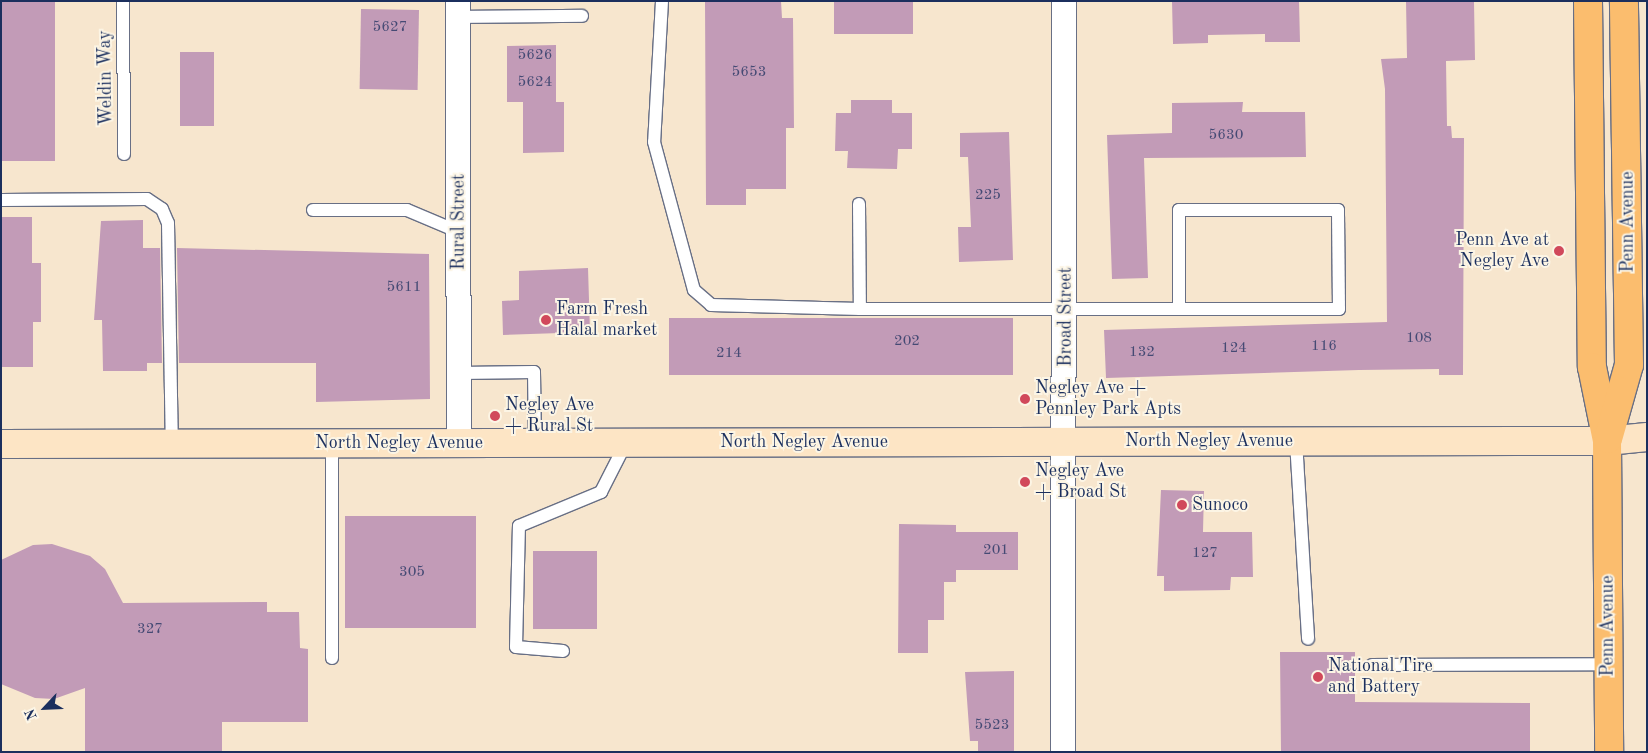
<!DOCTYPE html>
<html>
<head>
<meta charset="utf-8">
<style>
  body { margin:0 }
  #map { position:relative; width:1648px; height:753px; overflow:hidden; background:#f7e6ce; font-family:"Old Standard TT",serif }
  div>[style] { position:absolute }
  .building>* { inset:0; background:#c29bb7; transform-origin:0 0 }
  .roads { filter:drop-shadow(1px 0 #686f85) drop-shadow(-1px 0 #686f85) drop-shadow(0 1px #686f85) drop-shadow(0 -1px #686f85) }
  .lane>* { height:12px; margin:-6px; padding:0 6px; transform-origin:6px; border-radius:6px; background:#fff }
  .street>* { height:24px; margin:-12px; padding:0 12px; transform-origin:12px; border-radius:12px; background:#fff }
  .secondary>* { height:28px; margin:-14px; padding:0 14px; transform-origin:14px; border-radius:14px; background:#fde5c5 }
  .primary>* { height:28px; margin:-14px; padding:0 14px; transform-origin:14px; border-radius:14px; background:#fbbd6e }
  .dots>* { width:14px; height:14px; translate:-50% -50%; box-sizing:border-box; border:2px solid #fcf5e5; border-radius:50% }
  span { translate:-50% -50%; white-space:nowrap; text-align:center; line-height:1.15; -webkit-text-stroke:4px #fcf5e5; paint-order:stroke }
  .number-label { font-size:15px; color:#454a74 }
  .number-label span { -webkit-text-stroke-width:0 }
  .street-label { font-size:18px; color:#1b2f5e }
  .poi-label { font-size:18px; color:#1b2f5e }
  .right { translate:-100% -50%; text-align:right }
  .left { translate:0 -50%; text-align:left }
  .frame { position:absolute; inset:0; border:2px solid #1b2f5e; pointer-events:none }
  .north { position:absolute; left:20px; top:683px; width:50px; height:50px; -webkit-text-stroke:4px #fcf5e5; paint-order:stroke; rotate:245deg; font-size:14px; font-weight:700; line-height:20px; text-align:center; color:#1b2f5e }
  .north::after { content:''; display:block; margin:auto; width:18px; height:22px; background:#1b2f5e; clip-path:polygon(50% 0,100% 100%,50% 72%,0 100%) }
</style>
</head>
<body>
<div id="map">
  <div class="building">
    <div style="left:1px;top:1px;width:54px;height:160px"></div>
    <div style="clip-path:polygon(705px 1px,781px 1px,782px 18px,793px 18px,794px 128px,786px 128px,786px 189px,746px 189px,746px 205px,706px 205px)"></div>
    <div style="left:834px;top:1px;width:79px;height:33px"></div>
    <div style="clip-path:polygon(1172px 1px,1299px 1px,1300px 42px,1265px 42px,1265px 34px,1208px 35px,1208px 43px,1173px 44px)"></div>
    <div style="clip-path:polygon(1406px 1px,1474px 2px,1475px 60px,1446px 61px,1447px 126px,1451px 126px,1452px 138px,1464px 138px,1463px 375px,1439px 375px,1439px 369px,1359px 370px,1106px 378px,1104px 330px,1387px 322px,1385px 89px,1381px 59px,1407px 58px)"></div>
    <div style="left:361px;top:9px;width:58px;height:80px;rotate:1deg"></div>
    <div style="clip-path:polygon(556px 45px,556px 102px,564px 102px,564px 152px,523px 153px,523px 102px,507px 102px,507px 46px)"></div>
    <div style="left:180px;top:52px;width:34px;height:74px"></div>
    <div style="clip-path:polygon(851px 100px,892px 100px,892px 113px,912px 113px,912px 149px,898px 149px,897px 169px,847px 168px,848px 151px,835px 151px,836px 113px,851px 113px)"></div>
    <div style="clip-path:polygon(1243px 102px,1242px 112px,1305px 112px,1306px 157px,1144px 158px,1148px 278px,1112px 279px,1107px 135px,1172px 133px,1172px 103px)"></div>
    <div style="clip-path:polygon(1009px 132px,1013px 260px,959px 262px,958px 227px,971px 227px,968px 157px,960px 157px,960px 133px)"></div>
    <div style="clip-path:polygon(1px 217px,32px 217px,32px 263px,41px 263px,41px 322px,33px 322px,33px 367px,1px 367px)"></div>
    <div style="clip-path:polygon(143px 220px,143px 248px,160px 248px,162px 363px,147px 363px,147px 371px,103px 371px,102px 320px,94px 320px,101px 221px)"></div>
    <div style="clip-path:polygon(177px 248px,429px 254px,430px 399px,316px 402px,316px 363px,179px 363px)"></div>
    <div style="clip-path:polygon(588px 268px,590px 332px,503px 335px,502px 301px,519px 300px,519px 271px)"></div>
    <div style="left:669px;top:318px;width:344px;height:57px"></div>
    <div style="clip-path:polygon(1161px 490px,1204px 491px,1203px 532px,1252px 532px,1253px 577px,1231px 577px,1230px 590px,1164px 591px,1164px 576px,1157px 576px)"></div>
    <div style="left:345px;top:516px;width:131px;height:112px"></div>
    <div style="clip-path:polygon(899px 524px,956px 525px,956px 532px,1018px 532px,1018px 570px,956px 570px,956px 582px,944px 582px,944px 620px,928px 620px,928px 653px,898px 653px)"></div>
    <div style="clip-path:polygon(52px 544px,90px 556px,105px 569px,123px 603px,267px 602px,267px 612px,299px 612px,300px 648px,308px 649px,308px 722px,222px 722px,222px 752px,85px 752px,85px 688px,54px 699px,35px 698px,1px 684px,1px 560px,33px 545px)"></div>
    <div style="left:533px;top:551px;width:64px;height:78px"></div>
    <div style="clip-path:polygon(1280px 652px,1355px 652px,1355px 702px,1530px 703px,1530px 752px,1281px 752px)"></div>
    <div style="clip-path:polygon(1014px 671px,1014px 752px,978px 752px,978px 741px,970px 741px,965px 672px)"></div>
  </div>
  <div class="roads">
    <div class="lane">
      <div style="left:123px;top:1px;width:153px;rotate:89.6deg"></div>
      <div style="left:662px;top:1px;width:141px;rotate:93.2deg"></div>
      <div style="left:654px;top:142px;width:153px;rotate:74.9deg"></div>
      <div style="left:694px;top:290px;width:23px;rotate:41deg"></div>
      <div style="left:711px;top:305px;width:149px;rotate:1.5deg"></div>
      <div style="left:860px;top:309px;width:479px"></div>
      <div style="left:1339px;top:309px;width:99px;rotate:-90.6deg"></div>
      <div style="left:1338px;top:210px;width:159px;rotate:180deg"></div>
      <div style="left:1179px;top:210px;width:98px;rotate:90deg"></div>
      <div style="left:458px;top:17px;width:124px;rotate:-0.5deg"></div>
      <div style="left:1px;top:200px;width:146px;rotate:-0.4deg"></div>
      <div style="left:147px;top:199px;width:18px;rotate:34deg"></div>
      <div style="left:162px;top:209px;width:15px;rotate:67deg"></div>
      <div style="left:168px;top:223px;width:221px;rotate:89deg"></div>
      <div style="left:859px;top:204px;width:105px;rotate:89.5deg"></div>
      <div style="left:313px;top:210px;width:94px"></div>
      <div style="left:407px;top:210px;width:56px;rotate:22.9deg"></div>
      <div style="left:459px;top:373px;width:75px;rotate:-0.8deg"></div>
      <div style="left:534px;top:372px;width:71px;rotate:89.2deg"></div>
      <div style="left:1296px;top:441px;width:198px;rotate:86.5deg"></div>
      <div style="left:332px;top:443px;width:215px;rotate:90deg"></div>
      <div style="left:563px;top:651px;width:47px;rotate:-175.1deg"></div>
      <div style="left:516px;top:647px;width:121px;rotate:-88.6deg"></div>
      <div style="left:519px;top:526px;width:89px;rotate:-22.5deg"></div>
      <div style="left:601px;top:492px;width:55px;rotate:-63deg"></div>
      <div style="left:1372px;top:665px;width:236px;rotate:-0.2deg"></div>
    </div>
    <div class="street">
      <div style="left:458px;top:1px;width:442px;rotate:89.9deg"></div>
      <div style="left:1063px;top:752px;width:751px;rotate:-89.92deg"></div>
    </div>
    <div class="secondary">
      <div style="left:1px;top:444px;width:1606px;rotate:-0.11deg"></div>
      <div style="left:1607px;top:441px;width:40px;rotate:-5.7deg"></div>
    </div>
    <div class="primary">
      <div style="left:1588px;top:1px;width:366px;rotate:89.4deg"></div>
      <div style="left:1592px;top:367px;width:76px;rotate:78.5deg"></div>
      <div style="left:1607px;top:441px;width:311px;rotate:89.6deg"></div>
      <div style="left:1608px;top:439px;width:77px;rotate:-74.2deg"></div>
      <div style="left:1629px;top:365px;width:364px;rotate:-90.8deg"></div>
    </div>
  </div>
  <div class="dots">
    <div style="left:1559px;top:251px;background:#d1495b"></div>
    <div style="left:546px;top:320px;background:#d1495b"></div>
    <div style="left:1025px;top:399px;background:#d1495b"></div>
    <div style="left:495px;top:416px;background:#d1495b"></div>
    <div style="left:1025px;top:482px;background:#d1495b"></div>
    <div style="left:1182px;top:505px;background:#d1495b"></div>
    <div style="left:1318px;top:677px;background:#d1495b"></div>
  </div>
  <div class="number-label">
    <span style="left:390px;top:28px">5627</span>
    <span style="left:535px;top:56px">5626</span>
    <span style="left:749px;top:73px">5653</span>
    <span style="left:535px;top:83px">5624</span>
    <span style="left:1226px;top:136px">5630</span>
    <span style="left:988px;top:196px">225</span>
    <span style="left:404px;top:288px">5611</span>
    <span style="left:1419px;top:339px">108</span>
    <span style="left:907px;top:342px">202</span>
    <span style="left:1324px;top:347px">116</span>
    <span style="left:1234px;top:349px">124</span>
    <span style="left:1142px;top:353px">132</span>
    <span style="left:729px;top:354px">214</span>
    <span style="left:996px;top:551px">201</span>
    <span style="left:1205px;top:554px">127</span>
    <span style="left:412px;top:573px">305</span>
    <span style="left:150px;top:630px">327</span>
    <span style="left:992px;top:726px">5523</span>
  </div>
  <div class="street-label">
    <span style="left:106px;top:78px;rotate:-91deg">Weldin Way</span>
    <span style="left:459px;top:222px;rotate:-90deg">Rural Street</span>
    <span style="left:1628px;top:222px;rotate:-90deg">Penn Avenue</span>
    <span style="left:1066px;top:317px;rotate:-90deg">Broad Street</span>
    <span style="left:1209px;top:441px">North Negley Avenue</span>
    <span style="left:804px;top:442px">North Negley Avenue</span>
    <span style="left:399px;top:443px">North Negley Avenue</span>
    <span style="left:1608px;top:626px;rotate:-90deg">Penn Avenue</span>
  </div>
  <div class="poi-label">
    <span class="right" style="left:1549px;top:251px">Penn Ave at<br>Negley Ave</span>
    <span class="left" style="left:556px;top:320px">Farm Fresh<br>Halal market</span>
    <span class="left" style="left:1035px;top:399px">Negley Ave +<br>Pennley Park Apts</span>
    <span class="left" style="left:505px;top:416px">Negley Ave<br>+ Rural St</span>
    <span class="left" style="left:1035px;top:482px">Negley Ave<br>+ Broad St</span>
    <span class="left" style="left:1192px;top:505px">Sunoco</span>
    <span class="left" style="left:1328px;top:677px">National Tire<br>and Battery</span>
  </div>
  <div class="frame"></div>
  <div class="north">N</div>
</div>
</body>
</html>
